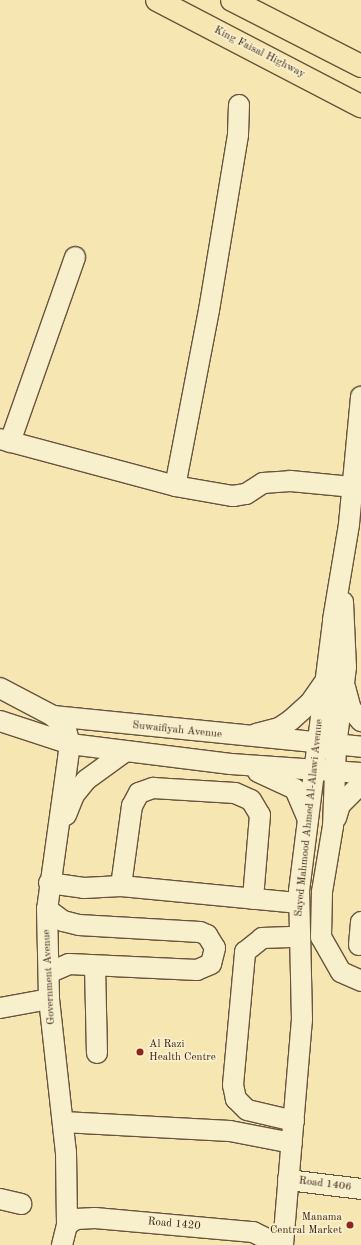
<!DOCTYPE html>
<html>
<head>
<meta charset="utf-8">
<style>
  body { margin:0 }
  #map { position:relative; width:361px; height:1245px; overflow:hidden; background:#f5e6b2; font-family:"Old Standard TT",serif }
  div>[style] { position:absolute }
  .roads { filter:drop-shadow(1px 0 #68543d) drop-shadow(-1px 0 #68543d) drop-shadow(0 1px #68543d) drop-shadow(0 -1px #68543d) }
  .minor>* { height:20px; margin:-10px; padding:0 10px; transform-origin:10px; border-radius:10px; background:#f8efcd }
  .major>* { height:22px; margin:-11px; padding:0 11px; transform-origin:11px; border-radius:11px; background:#f5e6b2 }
  .dots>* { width:11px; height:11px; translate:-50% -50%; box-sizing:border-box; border:2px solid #f8efcd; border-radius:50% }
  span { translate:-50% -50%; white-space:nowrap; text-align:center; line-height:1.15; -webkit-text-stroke:3.5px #f8efcd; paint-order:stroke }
  .street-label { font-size:11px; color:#392316 }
  .poi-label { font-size:11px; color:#392316 }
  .left { translate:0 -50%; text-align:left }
  .right { translate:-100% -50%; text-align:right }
</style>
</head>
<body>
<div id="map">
  <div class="roads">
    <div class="minor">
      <div style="left:239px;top:105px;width:30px;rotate:92deg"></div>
      <div style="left:238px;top:135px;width:177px;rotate:99.4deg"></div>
      <div style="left:209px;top:310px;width:179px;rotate:100.9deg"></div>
      <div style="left:175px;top:486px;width:59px;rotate:9.8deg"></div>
      <div style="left:233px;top:496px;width:13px;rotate:-9deg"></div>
      <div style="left:246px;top:494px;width:20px;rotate:-33deg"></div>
      <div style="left:263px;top:483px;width:27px;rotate:-4deg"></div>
      <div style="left:290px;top:481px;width:62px;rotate:5.5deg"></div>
      <div style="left:0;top:439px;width:181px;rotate:15deg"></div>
      <div style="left:10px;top:442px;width:196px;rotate:-70.6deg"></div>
      <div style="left:343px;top:602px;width:65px;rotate:87.4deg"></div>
      <div style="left:346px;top:667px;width:80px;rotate:97.2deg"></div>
      <div style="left:336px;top:746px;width:80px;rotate:92.1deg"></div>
      <div style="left:333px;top:826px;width:67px;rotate:99.5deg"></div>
      <div style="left:322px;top:892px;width:45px;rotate:91.3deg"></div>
      <div style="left:321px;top:937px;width:40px;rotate:60.3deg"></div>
      <div style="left:341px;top:972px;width:22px;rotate:24deg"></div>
      <div style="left:345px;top:687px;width:23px;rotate:75deg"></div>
      <div style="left:351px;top:709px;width:16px;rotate:50deg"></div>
      <div style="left:0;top:688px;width:60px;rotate:27.8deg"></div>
      <div style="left:53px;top:716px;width:310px;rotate:5.7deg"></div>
      <div style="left:53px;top:716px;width:19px;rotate:47deg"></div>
      <div style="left:66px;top:730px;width:15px;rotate:74deg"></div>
      <div style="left:70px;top:744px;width:167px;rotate:97.9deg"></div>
      <div style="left:47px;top:909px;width:90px;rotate:88.7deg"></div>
      <div style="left:49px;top:999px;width:154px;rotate:83.7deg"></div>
      <div style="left:66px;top:1152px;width:73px;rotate:89.2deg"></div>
      <div style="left:67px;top:1225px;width:21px;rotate:104deg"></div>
      <div style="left:0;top:721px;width:74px;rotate:18.2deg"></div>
      <div style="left:70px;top:744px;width:162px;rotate:7.1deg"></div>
      <div style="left:231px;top:764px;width:130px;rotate:4deg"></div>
      <div style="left:256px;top:734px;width:24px;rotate:-15deg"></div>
      <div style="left:279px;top:728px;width:14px;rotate:-34deg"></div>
      <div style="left:291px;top:720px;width:25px;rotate:-42deg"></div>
      <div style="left:310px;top:703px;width:24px;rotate:-55deg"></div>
      <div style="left:258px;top:772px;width:41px;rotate:24.7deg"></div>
      <div style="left:295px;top:789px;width:33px;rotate:67deg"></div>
      <div style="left:66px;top:815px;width:22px;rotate:-68deg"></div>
      <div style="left:74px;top:795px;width:19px;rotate:-51deg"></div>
      <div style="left:86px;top:780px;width:49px;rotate:-35.9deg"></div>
      <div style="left:336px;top:818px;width:14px;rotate:-73deg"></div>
      <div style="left:340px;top:805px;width:30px;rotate:-45deg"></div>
      <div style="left:49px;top:883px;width:35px;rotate:8deg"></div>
      <div style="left:84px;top:888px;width:37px;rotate:-3deg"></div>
      <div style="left:121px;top:886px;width:179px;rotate:5.5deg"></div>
      <div style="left:121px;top:886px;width:81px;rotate:-82.2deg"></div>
      <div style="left:132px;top:806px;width:15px;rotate:-62deg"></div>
      <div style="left:139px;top:793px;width:15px;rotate:-20deg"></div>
      <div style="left:153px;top:788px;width:82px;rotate:3.5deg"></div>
      <div style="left:235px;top:793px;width:17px;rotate:24deg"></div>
      <div style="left:251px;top:800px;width:17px;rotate:59deg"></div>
      <div style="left:260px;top:815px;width:84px;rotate:94.8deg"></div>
      <div style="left:47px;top:909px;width:20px;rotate:37deg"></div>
      <div style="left:63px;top:921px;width:16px;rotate:14deg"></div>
      <div style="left:79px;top:925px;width:121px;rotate:3.3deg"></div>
      <div style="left:200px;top:932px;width:8px;rotate:23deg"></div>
      <div style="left:207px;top:935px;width:15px;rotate:58deg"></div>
      <div style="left:215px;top:948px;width:16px;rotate:104deg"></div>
      <div style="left:211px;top:964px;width:15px;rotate:157deg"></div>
      <div style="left:197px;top:970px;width:128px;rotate:-177.3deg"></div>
      <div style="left:69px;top:964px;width:22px;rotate:156deg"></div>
      <div style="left:359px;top:945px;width:23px;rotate:-85deg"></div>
      <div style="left:95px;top:966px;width:87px;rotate:88.7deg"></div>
      <div style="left:0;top:1008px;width:50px;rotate:-10.4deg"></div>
      <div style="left:294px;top:1121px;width:48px;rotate:-166.8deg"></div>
      <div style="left:247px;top:1110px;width:16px;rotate:-135deg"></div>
      <div style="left:236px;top:1099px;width:14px;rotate:-102deg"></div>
      <div style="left:233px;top:1085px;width:134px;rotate:-84.8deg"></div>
      <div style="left:245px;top:952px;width:22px;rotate:-39deg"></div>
      <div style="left:262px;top:938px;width:36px;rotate:-2deg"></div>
      <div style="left:63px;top:1122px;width:167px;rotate:3.1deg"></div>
      <div style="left:230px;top:1131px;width:63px;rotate:11deg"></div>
      <div style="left:288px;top:1180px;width:74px;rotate:7deg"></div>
      <div style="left:0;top:1199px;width:22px;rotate:13deg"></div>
      <div style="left:67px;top:1225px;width:11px;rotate:-34deg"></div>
      <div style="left:76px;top:1219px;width:19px;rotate:-3deg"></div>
      <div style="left:95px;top:1218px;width:159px;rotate:5.1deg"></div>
      <div style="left:253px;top:1232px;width:30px;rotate:26deg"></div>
      <div style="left:283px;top:1245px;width:226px;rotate:-85.2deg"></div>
      <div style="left:302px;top:1020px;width:129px;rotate:-91.3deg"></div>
      <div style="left:299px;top:891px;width:273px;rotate:-82.8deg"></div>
      <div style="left:333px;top:620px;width:97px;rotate:-80.5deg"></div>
      <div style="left:349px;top:524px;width:128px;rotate:-84.6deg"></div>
    </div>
    <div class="major">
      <div style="left:157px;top:0;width:230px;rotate:27.5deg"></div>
      <div style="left:232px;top:0;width:145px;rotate:27.1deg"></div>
    </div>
  </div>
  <div class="dots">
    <div style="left:140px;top:1052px;background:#8f2418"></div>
    <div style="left:350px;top:1225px;background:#8f2418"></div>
  </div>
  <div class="street-label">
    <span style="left:259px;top:53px;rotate:27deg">King Faisal Highway</span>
    <span style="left:177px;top:731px;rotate:6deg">Suwaifiyah Avenue</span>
    <span style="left:310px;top:818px;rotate:-84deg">Sayed Mahmood Ahmed Al-Alawi Avenue</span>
    <span style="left:50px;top:977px;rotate:-93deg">Government Avenue</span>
    <span style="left:325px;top:1185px;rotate:7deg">Road 1406</span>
    <span style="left:174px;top:1225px;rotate:5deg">Road 1420</span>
  </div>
  <div class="poi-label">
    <span class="left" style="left:149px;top:1052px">Al Razi<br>Health Centre</span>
    <span class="right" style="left:342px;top:1225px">Manama<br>Central Market</span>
  </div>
</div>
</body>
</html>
